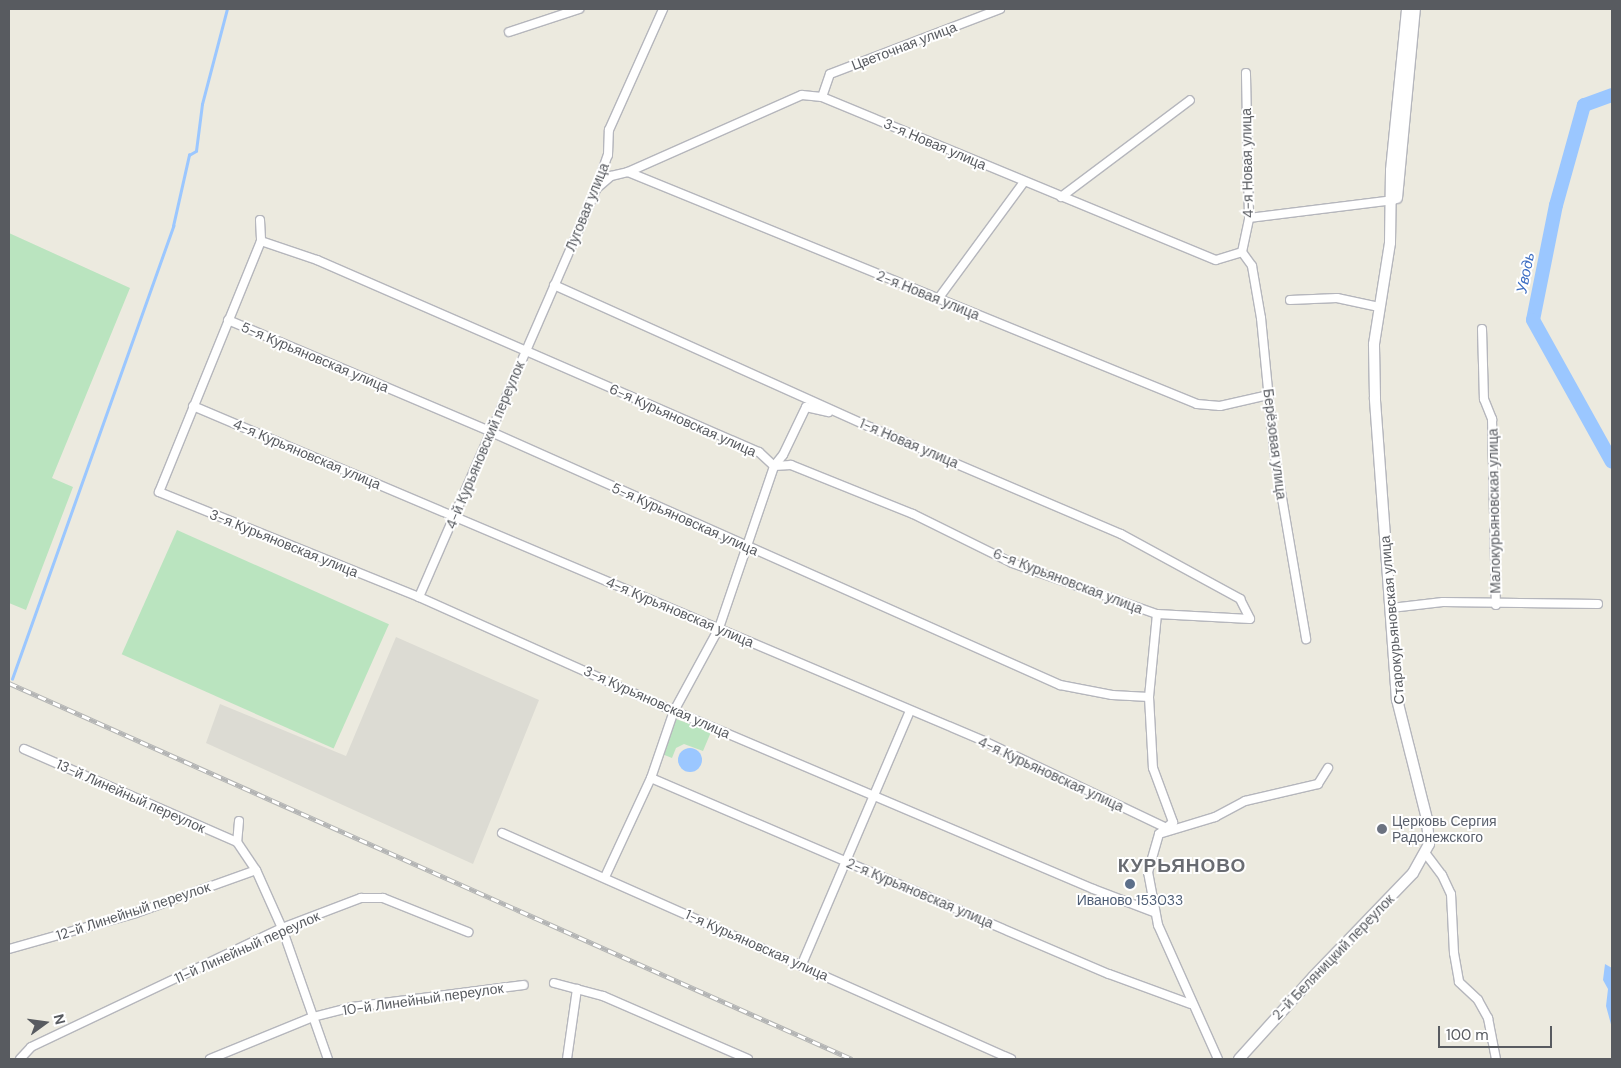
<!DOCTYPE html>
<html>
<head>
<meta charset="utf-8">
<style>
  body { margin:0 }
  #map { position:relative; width:1621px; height:1068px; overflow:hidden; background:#eceadf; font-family:"DM Sans",sans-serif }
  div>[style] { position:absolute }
  .industrial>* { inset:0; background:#dcdbd3 }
  .green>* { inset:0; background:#bae4bf; transform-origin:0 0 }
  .water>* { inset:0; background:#9bc7ff }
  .round { border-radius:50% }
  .stream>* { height:2.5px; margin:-1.25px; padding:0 1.25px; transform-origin:1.25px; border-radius:1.25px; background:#9bc7ff }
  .river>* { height:14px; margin:-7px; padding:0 7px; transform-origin:7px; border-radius:7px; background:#9bc7ff }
  .roads { filter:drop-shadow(1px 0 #b5b6bc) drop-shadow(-1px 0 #b5b6bc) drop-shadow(0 1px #b5b6bc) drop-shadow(0 -1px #b5b6bc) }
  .minor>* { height:8px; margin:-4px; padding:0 4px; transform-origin:4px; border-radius:4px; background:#fff }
  .secondary>* { height:10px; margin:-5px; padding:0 5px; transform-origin:5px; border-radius:5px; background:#fff }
  .rail>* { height:4.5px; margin-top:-2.25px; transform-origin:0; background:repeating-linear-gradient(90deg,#fff 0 8px,#b3b4b4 0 16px); box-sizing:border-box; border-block:1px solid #b3b4b4 }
  .dots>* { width:14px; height:14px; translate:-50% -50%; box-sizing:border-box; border:2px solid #fff; border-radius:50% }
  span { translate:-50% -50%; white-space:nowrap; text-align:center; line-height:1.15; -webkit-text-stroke:4px #fff; paint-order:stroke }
  .street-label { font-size:14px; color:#585b60 }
  .worship-label { font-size:14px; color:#5b616d }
  .left { translate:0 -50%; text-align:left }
  .service-label { font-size:14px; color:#4e5e75 }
  .water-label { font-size:15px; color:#3d6ec3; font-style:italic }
  .district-label { font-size:19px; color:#696c72; font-weight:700; letter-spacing:1px }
  .frame { position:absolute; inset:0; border:10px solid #585b60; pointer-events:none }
  .north { position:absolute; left:20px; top:998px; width:50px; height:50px; -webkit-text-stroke:4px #fff; paint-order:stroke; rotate:76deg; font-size:14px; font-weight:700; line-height:20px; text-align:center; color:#585b60 }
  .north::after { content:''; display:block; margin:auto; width:18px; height:22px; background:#585b60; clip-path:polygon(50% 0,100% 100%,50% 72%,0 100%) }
  .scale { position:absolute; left:1438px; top:1026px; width:114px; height:22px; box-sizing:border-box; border:2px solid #585b60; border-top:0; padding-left:6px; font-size:15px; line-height:18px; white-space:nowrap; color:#585b60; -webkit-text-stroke:4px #fff; paint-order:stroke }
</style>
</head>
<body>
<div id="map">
  <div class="industrial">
    <div style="clip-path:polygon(396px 637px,539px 700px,473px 864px,206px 743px,220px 704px,346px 756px)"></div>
  </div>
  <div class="green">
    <div style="clip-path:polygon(9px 233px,130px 288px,52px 478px,73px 487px,26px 610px,9px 603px)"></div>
    <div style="left:177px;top:530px;width:232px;height:136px;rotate:24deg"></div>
    <div style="clip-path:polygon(676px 719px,711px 732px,703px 751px,684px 744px,676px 748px,672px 758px,662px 754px)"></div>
  </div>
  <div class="water">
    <div class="round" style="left:678px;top:748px;width:24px;height:24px"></div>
    <div style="clip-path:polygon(1605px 964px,1612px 968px,1612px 1028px,1606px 1006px,1608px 989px,1603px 980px)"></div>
  </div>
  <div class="stream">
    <div style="left:12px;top:679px;width:481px;rotate:-70.4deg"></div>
    <div style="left:173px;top:226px;width:73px;rotate:-77.3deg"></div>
    <div style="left:189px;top:155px;width:8px;rotate:-30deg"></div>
    <div style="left:196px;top:151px;width:47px;rotate:-82.7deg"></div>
    <div style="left:202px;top:104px;width:98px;rotate:-75.3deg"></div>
  </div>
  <div class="river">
    <div style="left:1612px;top:95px;width:30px;rotate:160deg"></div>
    <div style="left:1584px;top:105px;width:104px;rotate:105.6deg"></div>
    <div style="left:1556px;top:205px;width:117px;rotate:101.3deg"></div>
    <div style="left:1533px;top:320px;width:162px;rotate:60.9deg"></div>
  </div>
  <div class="roads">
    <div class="minor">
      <div style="left:509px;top:32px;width:74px;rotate:-18.2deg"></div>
      <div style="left:822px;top:97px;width:24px;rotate:-71deg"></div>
      <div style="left:830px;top:74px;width:182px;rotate:-20.9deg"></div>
      <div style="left:628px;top:172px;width:190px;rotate:-23.9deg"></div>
      <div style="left:802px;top:95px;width:20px;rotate:6deg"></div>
      <div style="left:822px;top:97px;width:426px;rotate:22.5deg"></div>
      <div style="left:1216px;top:260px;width:27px;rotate:-17deg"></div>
      <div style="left:596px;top:189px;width:20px;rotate:-41deg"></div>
      <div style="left:611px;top:176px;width:17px;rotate:-13deg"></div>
      <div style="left:628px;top:172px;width:614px;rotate:22.18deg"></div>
      <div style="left:1197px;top:404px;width:23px;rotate:5deg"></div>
      <div style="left:1220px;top:406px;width:49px;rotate:-12.9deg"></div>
      <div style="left:1061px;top:197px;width:161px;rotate:-36.9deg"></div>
      <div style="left:1249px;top:218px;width:146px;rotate:-7.1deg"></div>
      <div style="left:260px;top:220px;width:21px;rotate:87deg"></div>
      <div style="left:261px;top:241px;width:271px;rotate:112.1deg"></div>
      <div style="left:159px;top:492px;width:280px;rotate:22deg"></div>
      <div style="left:419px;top:597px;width:279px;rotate:24.1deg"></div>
      <div style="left:674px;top:711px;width:455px;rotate:23deg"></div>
      <div style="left:1093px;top:889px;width:65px;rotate:20.7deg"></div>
      <div style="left:261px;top:241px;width:59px;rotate:18.7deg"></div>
      <div style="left:317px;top:260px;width:482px;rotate:23.5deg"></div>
      <div style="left:759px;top:452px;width:21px;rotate:43deg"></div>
      <div style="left:774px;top:466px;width:17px;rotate:-3deg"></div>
      <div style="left:791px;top:465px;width:131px;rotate:21.9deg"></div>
      <div style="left:913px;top:514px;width:110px;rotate:26.3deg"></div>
      <div style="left:1012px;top:563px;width:154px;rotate:19.4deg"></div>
      <div style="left:1157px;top:614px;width:93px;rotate:3.1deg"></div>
      <div style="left:1242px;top:252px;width:17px;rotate:54deg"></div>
      <div style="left:1252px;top:266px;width:53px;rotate:80.2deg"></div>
      <div style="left:1261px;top:318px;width:134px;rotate:84.4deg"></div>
      <div style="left:1274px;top:451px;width:191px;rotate:80.3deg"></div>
      <div style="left:1242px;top:252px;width:35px;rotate:-78deg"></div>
      <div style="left:1249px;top:218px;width:145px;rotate:-91.2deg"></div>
      <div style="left:554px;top:285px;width:346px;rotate:24.2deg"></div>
      <div style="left:870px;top:427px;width:273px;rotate:23.1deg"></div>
      <div style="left:1121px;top:534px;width:136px;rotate:28.6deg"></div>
      <div style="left:1240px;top:599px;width:22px;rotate:63deg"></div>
      <div style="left:938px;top:299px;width:145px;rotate:-53.7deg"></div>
      <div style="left:1290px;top:300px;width:47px;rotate:-2.4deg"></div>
      <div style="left:1337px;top:298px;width:43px;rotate:12.1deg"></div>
      <div style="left:228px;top:320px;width:284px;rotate:23deg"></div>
      <div style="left:489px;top:431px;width:625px;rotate:23.98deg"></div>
      <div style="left:1060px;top:685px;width:53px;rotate:10.9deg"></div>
      <div style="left:1112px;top:695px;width:37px;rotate:3deg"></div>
      <div style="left:1482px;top:329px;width:70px;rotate:88.4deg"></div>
      <div style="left:1484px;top:399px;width:22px;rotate:68deg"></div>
      <div style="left:1492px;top:419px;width:186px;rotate:88.8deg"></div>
      <div style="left:193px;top:406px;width:859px;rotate:22.95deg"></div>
      <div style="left:984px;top:741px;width:199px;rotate:25.5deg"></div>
      <div style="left:419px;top:597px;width:445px;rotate:-66.5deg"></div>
      <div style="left:596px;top:189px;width:36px;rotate:-71deg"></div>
      <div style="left:608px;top:155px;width:25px;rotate:-88deg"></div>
      <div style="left:609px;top:130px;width:133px;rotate:-65.9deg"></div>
      <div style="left:1391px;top:608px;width:52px;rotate:-6.6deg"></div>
      <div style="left:1443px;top:602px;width:155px;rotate:0.7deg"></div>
      <div style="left:1157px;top:614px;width:83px;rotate:95.5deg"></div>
      <div style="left:1149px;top:697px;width:71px;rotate:86.8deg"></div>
      <div style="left:1153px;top:768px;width:58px;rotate:69.7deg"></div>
      <div style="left:1173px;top:822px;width:18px;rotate:139deg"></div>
      <div style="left:1159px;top:834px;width:40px;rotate:106deg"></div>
      <div style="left:1148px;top:872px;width:54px;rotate:79.3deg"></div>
      <div style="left:1158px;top:925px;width:147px;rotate:65.9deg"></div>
      <div style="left:24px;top:749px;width:232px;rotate:23.6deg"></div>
      <div style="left:651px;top:778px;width:498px;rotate:23.2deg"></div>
      <div style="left:1109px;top:974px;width:87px;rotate:20.1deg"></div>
      <div style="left:239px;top:821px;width:21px;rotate:95deg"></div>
      <div style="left:237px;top:842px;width:34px;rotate:56deg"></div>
      <div style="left:256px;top:870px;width:64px;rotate:65.9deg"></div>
      <div style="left:282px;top:928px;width:139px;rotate:70.7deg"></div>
      <div style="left:502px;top:833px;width:557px;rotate:23.94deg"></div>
      <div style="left:1159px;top:834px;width:59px;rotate:-16.9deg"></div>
      <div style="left:1215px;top:817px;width:34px;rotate:-28deg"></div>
      <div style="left:1245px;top:801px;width:75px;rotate:-13.1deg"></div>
      <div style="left:1318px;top:784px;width:19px;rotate:-58deg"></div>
      <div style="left:1426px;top:854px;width:26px;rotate:53deg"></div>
      <div style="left:1442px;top:875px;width:21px;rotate:65deg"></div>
      <div style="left:1451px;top:894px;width:59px;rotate:87.1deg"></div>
      <div style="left:1454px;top:953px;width:29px;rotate:80deg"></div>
      <div style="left:1459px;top:982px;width:26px;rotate:43deg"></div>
      <div style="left:1478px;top:1000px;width:21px;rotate:61deg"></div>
      <div style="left:1488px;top:1018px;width:42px;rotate:79deg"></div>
      <div style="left:605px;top:877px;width:109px;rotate:-65.1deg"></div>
      <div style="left:651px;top:778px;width:71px;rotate:-71.1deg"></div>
      <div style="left:674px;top:711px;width:94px;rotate:-61.5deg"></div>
      <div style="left:719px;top:628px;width:171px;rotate:-71.2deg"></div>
      <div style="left:774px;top:466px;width:14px;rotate:-51deg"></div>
      <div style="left:783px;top:455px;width:53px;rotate:-64.4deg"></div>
      <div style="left:806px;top:407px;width:23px;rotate:13deg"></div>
      <div style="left:9px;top:949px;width:132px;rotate:-15.8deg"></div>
      <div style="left:136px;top:913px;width:127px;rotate:-19.7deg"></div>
      <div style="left:802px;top:964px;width:275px;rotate:-66.9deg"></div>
      <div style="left:554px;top:983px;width:51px;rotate:14.9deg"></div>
      <div style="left:603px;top:996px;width:158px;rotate:23.5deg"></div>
      <div style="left:20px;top:1059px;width:16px;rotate:-47deg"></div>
      <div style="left:31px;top:1047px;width:278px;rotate:-25.4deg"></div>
      <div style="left:282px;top:928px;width:85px;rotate:-20.8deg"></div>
      <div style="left:361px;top:898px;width:22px"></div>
      <div style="left:383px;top:898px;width:92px;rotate:21.8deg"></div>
      <div style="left:210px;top:1059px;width:111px;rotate:-22.2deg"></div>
      <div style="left:313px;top:1017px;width:40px;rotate:-14.4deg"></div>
      <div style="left:352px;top:1007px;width:173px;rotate:-7.3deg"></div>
      <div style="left:567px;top:1059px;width:71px;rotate:-81.9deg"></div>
    </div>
    <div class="secondary">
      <div style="left:1397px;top:198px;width:190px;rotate:-84.6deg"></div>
      <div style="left:1239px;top:1059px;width:110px;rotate:-47.9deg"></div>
      <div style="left:1313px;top:977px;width:144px;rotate:-46.1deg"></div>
      <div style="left:1413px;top:873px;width:33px;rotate:-61deg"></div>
      <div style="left:1429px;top:844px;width:25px;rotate:-95deg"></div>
      <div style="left:1427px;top:819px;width:123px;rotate:-104.1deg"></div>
      <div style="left:1397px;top:700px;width:303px;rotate:-94.2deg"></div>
      <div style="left:1375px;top:398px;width:54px;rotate:-91.1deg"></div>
      <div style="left:1374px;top:344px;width:102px;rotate:-81deg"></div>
      <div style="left:1390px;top:243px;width:73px;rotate:-89.2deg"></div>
      <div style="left:1391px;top:170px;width:162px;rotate:-84.3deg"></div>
    </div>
  </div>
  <div class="rail">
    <div style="left:9px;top:683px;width:923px;rotate:24.04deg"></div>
  </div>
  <div class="dots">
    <div style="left:1382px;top:829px;background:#6b7280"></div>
    <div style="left:1130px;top:884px;background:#5c6f8a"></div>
  </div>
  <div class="street-label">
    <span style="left:904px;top:46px;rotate:-21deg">Цветочная улица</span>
    <span style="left:935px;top:144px;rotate:23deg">3-я Новая улица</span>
    <span style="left:1247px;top:163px;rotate:-91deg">4-я Новая улица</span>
    <span style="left:587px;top:207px;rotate:-68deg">Луговая улица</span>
    <span style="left:928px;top:295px;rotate:22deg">2-я Новая улица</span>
    <span style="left:315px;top:357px;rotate:23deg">5-я Курьяновская улица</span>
    <span style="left:683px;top:420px;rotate:24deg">6-я Курьяновская улица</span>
    <span style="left:909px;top:443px;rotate:23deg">1-я Новая улица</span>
    <span style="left:1275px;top:444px;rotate:83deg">Берёзовая улица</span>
    <span style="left:485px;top:445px;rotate:-67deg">4-й Курьяновский переулок</span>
    <span style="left:307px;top:454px;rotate:23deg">4-я Курьяновская улица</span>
    <span style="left:1494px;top:511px;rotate:-91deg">Малокурьяновская улица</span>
    <span style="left:685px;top:519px;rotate:24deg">5-я Курьяновская улица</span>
    <span style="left:284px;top:543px;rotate:22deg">3-я Курьяновская улица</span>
    <span style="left:1068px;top:581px;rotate:21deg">6-я Курьяновская улица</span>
    <span style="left:680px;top:612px;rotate:23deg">4-я Курьяновская улица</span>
    <span style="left:1392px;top:620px;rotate:-95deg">Старокурьяновская улица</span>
    <span style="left:657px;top:702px;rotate:24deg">3-я Курьяновская улица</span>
    <span style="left:1051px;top:774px;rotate:25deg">4-я Курьяновская улица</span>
    <span style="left:131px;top:796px;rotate:24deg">13-й Линейный переулок</span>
    <span style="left:920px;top:893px;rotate:23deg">2-я Курьяновская улица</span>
    <span style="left:133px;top:911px;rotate:-18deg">12-й Линейный переулок</span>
    <span style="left:757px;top:945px;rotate:24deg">1-я Курьяновская улица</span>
    <span style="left:247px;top:947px;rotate:-24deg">11-й Линейный переулок</span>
    <span style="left:1333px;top:957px;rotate:-46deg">2-й Беляницкий переулок</span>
    <span style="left:423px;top:999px;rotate:-8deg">10-й Линейный переулок</span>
  </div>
  <div class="worship-label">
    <span class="left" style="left:1392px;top:829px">Церковь Сергия<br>Радонежского</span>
  </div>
  <div class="service-label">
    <span style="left:1130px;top:900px">Иваново 153033</span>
  </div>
  <div class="water-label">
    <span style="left:1526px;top:273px;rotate:-79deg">Уводь</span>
  </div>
  <div class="district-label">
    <span style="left:1182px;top:866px">КУРЬЯНОВО</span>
  </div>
  <div class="frame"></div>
  <div class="north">N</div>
  <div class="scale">100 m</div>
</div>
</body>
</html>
